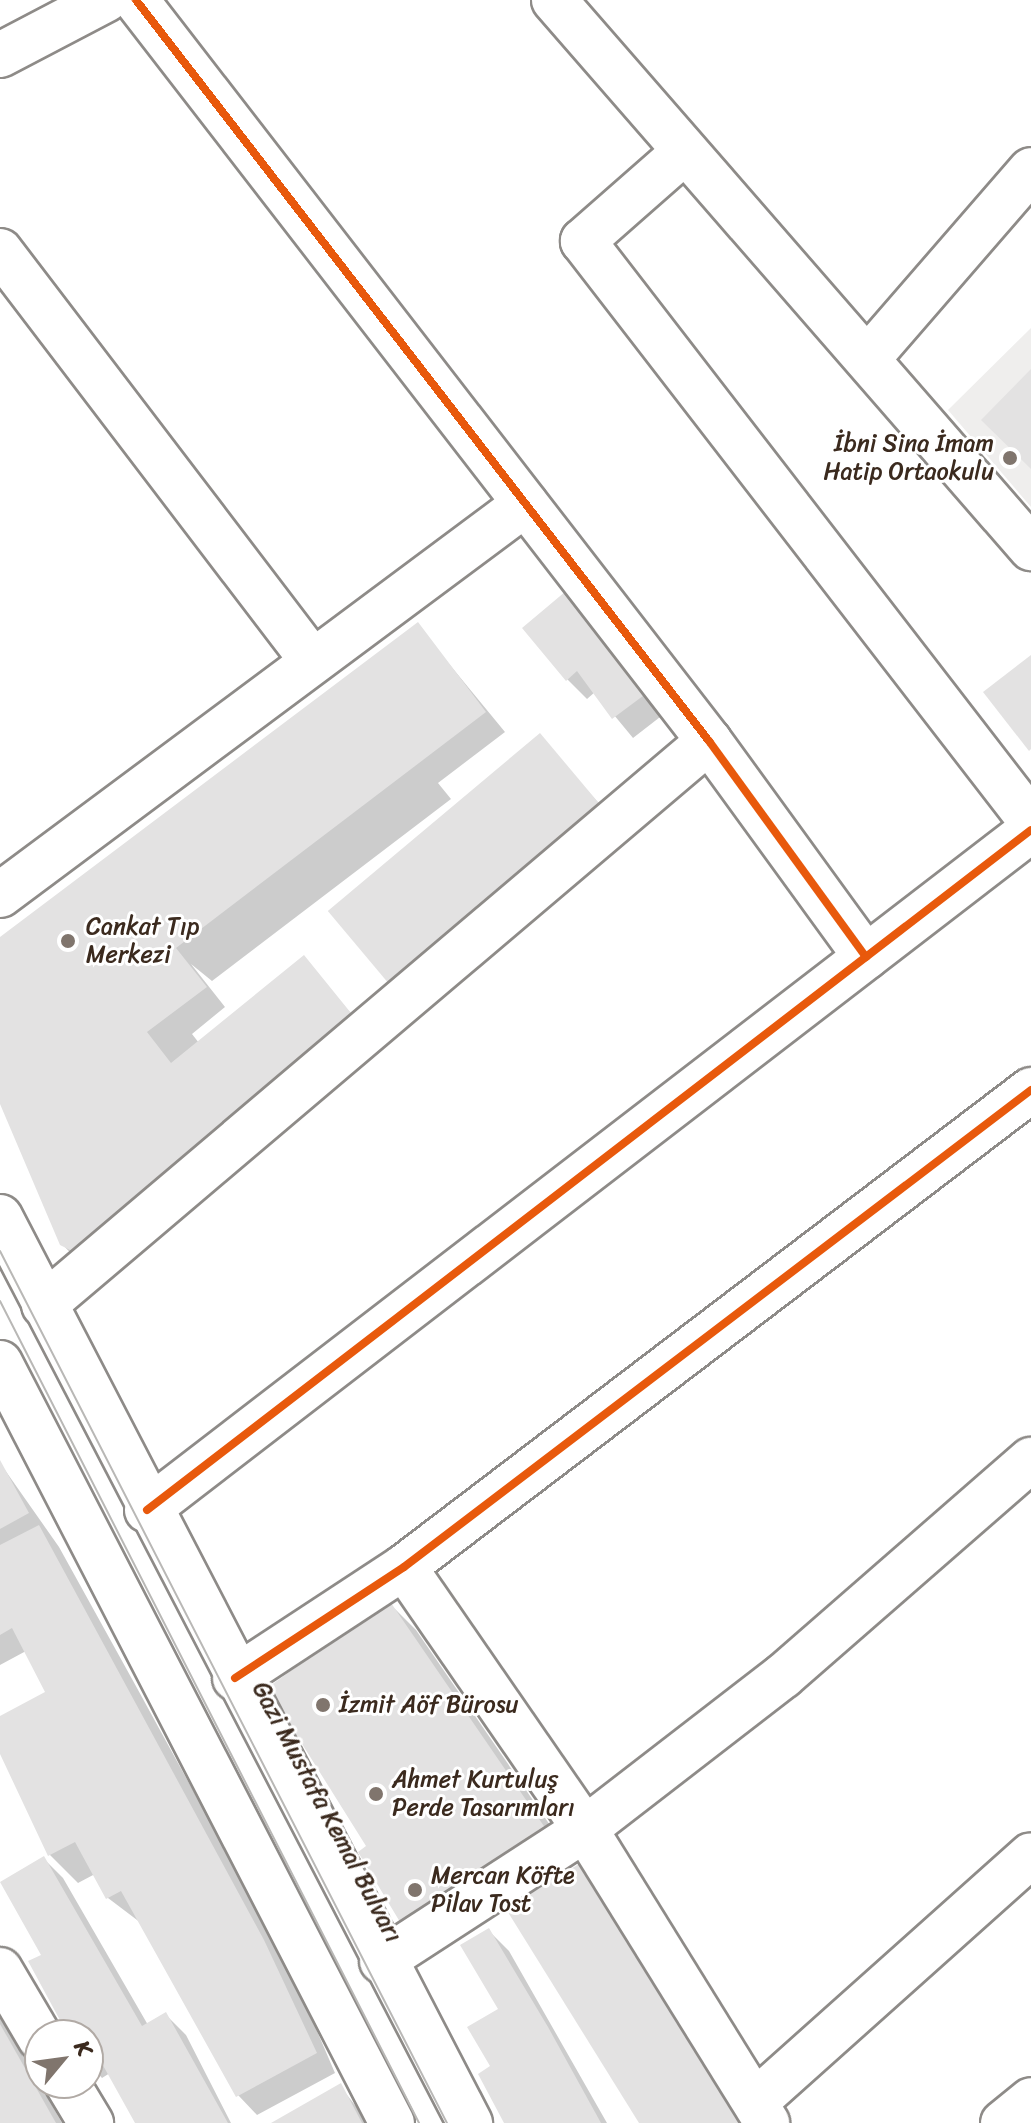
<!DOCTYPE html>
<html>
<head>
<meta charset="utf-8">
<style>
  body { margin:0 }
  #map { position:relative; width:1031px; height:2123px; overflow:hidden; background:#fff; font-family:Sriracha,sans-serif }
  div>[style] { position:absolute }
  .built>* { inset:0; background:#efeeed }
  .shadow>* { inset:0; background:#0003 }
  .building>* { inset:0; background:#e3e2e2; transform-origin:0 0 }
  .roads { filter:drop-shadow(2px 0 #8e8b88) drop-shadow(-2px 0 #8e8b88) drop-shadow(0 2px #8e8b88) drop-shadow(0 -2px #8e8b88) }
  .street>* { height:44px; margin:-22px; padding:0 22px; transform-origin:22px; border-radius:22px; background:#fff }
  .primary>* { height:44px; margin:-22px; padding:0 22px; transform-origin:22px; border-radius:22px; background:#fff }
  .tram>* { height:2px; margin:-1px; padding:0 1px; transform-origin:1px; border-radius:1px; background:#b9b8b6 }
  .cycleway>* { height:8px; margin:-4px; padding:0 4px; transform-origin:4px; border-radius:4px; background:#e8590c }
  .dots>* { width:22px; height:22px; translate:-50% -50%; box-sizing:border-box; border:4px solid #fff; border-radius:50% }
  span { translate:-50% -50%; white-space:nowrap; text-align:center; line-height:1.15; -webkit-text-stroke:6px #fff; paint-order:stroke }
  .poi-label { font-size:24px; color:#3b2a1e }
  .right { translate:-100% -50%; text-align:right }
  .left { translate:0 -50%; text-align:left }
  .street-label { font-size:24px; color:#3b2a1e }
  .north { position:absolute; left:24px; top:2019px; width:80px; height:80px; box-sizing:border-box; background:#fff; border:2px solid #b1aaa5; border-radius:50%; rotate:61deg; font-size:22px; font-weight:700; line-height:32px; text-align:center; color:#3b2a1e }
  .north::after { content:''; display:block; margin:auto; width:28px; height:36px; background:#80756d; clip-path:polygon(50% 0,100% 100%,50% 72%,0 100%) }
</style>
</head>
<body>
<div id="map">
  <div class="built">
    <div style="clip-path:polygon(1031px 328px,1031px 507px,948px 410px)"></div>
  </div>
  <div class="shadow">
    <div style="clip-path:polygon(417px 625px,505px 732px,438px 783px,451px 799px,212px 981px,191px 964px,225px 1007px,192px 1034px,199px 1043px,303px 958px,373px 1039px,82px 1265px,62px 1244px,0 1099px,0 940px)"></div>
    <div style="clip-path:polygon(525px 628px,673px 707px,633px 738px,595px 692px,587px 699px,567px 679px)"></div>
    <div style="clip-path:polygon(539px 736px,619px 826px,409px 1001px,389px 981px)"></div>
    <div style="clip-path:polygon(0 1463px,59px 1547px,137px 1688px,290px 1968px,335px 2073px,257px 2115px,238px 2095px,141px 1923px,108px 1898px,95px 1874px,78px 1883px,50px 1855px,0 1752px,0 1718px,48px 1692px,26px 1651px,0 1665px)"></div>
    <div style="clip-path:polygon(388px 1602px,416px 1630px,574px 1860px,430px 1949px,402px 1921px,369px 1847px)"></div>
    <div style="clip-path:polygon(43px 1858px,63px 1878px,148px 2025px,166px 2015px,186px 2035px,231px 2123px,137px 2123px,110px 2073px,102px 2078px,88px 2063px,88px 2035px,70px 2035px,44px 1956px)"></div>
    <div style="clip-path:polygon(489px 1931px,509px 1951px,607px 2123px,507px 2123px,493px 2067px,501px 2010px)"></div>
    <div style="clip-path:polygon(0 2013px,62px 2123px,0 2123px)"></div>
    <div style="clip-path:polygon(340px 2086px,369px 2123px,275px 2123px)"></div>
  </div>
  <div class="building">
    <div style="clip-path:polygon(1031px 369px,1031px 469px,981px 420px)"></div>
    <div style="clip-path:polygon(572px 586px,655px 687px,612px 719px,577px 671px,566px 681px,522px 628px)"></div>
    <div style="clip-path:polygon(418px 622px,486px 712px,176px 948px,207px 987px,147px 1032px,171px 1063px,304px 955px,355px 1018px,93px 1244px,72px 1251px,60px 1245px,0 1104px,0 937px)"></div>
    <div style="clip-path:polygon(1031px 655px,1031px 749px,1029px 751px,983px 692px)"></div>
    <div style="left:540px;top:733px;width:94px;height:277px;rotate:50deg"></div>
    <div style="clip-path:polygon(0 1460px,29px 1513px,0 1529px)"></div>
    <div style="clip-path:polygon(39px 1525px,264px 1940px,317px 2053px,236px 2097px,121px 1891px,106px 1899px,75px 1842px,48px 1856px,0 1754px,0 1716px,45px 1692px,12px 1628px,0 1635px,0 1545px)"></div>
    <div style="clip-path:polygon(389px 1600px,548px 1832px,400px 1922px,358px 1852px,366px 1846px,267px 1688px)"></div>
    <div style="clip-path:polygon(44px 1856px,142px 2026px,166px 2012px,228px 2123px,135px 2123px,95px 2051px,88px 2055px,88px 2035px,68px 2035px,28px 1961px,41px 1955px,0 1882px)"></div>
    <div style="clip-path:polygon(587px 1859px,746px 2123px,639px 2123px,506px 1909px)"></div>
    <div style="clip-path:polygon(489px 1928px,548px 2027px,601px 2123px,504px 2123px,478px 2074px,490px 2066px,467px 2027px,498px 2009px,460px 1945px)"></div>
    <div style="clip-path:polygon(0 2024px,56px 2123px,0 2123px)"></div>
    <div style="clip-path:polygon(341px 2083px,362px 2123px,271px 2123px)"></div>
  </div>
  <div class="roads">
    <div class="street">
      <div style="left:136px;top:0;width:937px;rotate:52.29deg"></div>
      <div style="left:709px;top:741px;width:267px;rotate:54deg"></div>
      <div style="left:554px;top:0;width:727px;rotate:48.96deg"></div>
      <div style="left:682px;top:154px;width:132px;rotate:138.7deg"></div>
      <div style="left:583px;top:241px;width:733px;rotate:52.32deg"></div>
      <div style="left:0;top:251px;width:513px;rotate:52.68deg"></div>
      <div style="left:869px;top:357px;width:247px;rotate:-49.1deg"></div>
      <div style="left:0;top:895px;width:655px;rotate:-36.68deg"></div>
      <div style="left:44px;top:1305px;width:872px;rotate:-40.3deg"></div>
      <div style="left:147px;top:1510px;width:1115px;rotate:-37.57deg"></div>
      <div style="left:404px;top:1567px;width:318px;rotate:55.4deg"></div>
      <div style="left:585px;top:1829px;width:346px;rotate:58.2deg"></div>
      <div style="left:235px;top:1678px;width:202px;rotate:-33.3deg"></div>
      <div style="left:404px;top:1567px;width:788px;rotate:-37.26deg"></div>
      <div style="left:382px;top:1961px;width:242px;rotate:-33deg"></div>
      <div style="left:585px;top:1829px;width:250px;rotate:-37.7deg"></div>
      <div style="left:783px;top:1676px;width:329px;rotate:-41.1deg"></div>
      <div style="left:0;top:1970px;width:79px;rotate:59.5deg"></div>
      <div style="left:67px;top:2083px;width:47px;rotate:59deg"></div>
      <div style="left:755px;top:2102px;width:370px;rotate:-41.8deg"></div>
      <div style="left:1003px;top:2123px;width:36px;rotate:-39deg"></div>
    </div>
    <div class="primary">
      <div style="left:0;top:55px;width:119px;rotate:-27.6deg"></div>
      <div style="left:0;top:1217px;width:1021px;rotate:62.58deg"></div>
      <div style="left:0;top:1363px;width:855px;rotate:62.72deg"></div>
    </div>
  </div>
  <div class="tram">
    <div style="left:0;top:1251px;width:980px;rotate:62.86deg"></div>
    <div style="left:0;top:1301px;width:923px;rotate:62.99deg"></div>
  </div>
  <div class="cycleway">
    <div style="left:136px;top:0;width:937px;rotate:52.29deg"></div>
    <div style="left:709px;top:741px;width:267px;rotate:54deg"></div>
    <div style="left:147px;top:1510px;width:1115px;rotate:-37.57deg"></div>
    <div style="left:235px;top:1678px;width:202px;rotate:-33.3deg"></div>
    <div style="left:404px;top:1567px;width:788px;rotate:-37.26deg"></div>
  </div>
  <div class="dots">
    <div style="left:1010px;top:458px;background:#80756d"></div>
    <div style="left:68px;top:941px;background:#80756d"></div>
    <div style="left:323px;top:1705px;background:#80756d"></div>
    <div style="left:376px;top:1794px;background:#80756d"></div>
    <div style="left:415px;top:1890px;background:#80756d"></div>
  </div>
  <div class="poi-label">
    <span class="right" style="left:994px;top:458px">İbni Sina İmam<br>Hatip Ortaokulu</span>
    <span class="left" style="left:86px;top:941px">Cankat Tıp<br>Merkezi</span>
    <span class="left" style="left:339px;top:1705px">İzmit Aöf Bürosu</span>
    <span class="left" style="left:392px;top:1794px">Ahmet Kurtuluş<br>Perde Tasarımları</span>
    <span class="left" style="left:431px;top:1890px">Mercan Köfte<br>Pilav Tost</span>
  </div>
  <div class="street-label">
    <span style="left:327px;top:1812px;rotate:62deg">Gazi Mustafa Kemal Bulvarı</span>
  </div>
  <div class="north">K</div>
</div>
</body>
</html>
